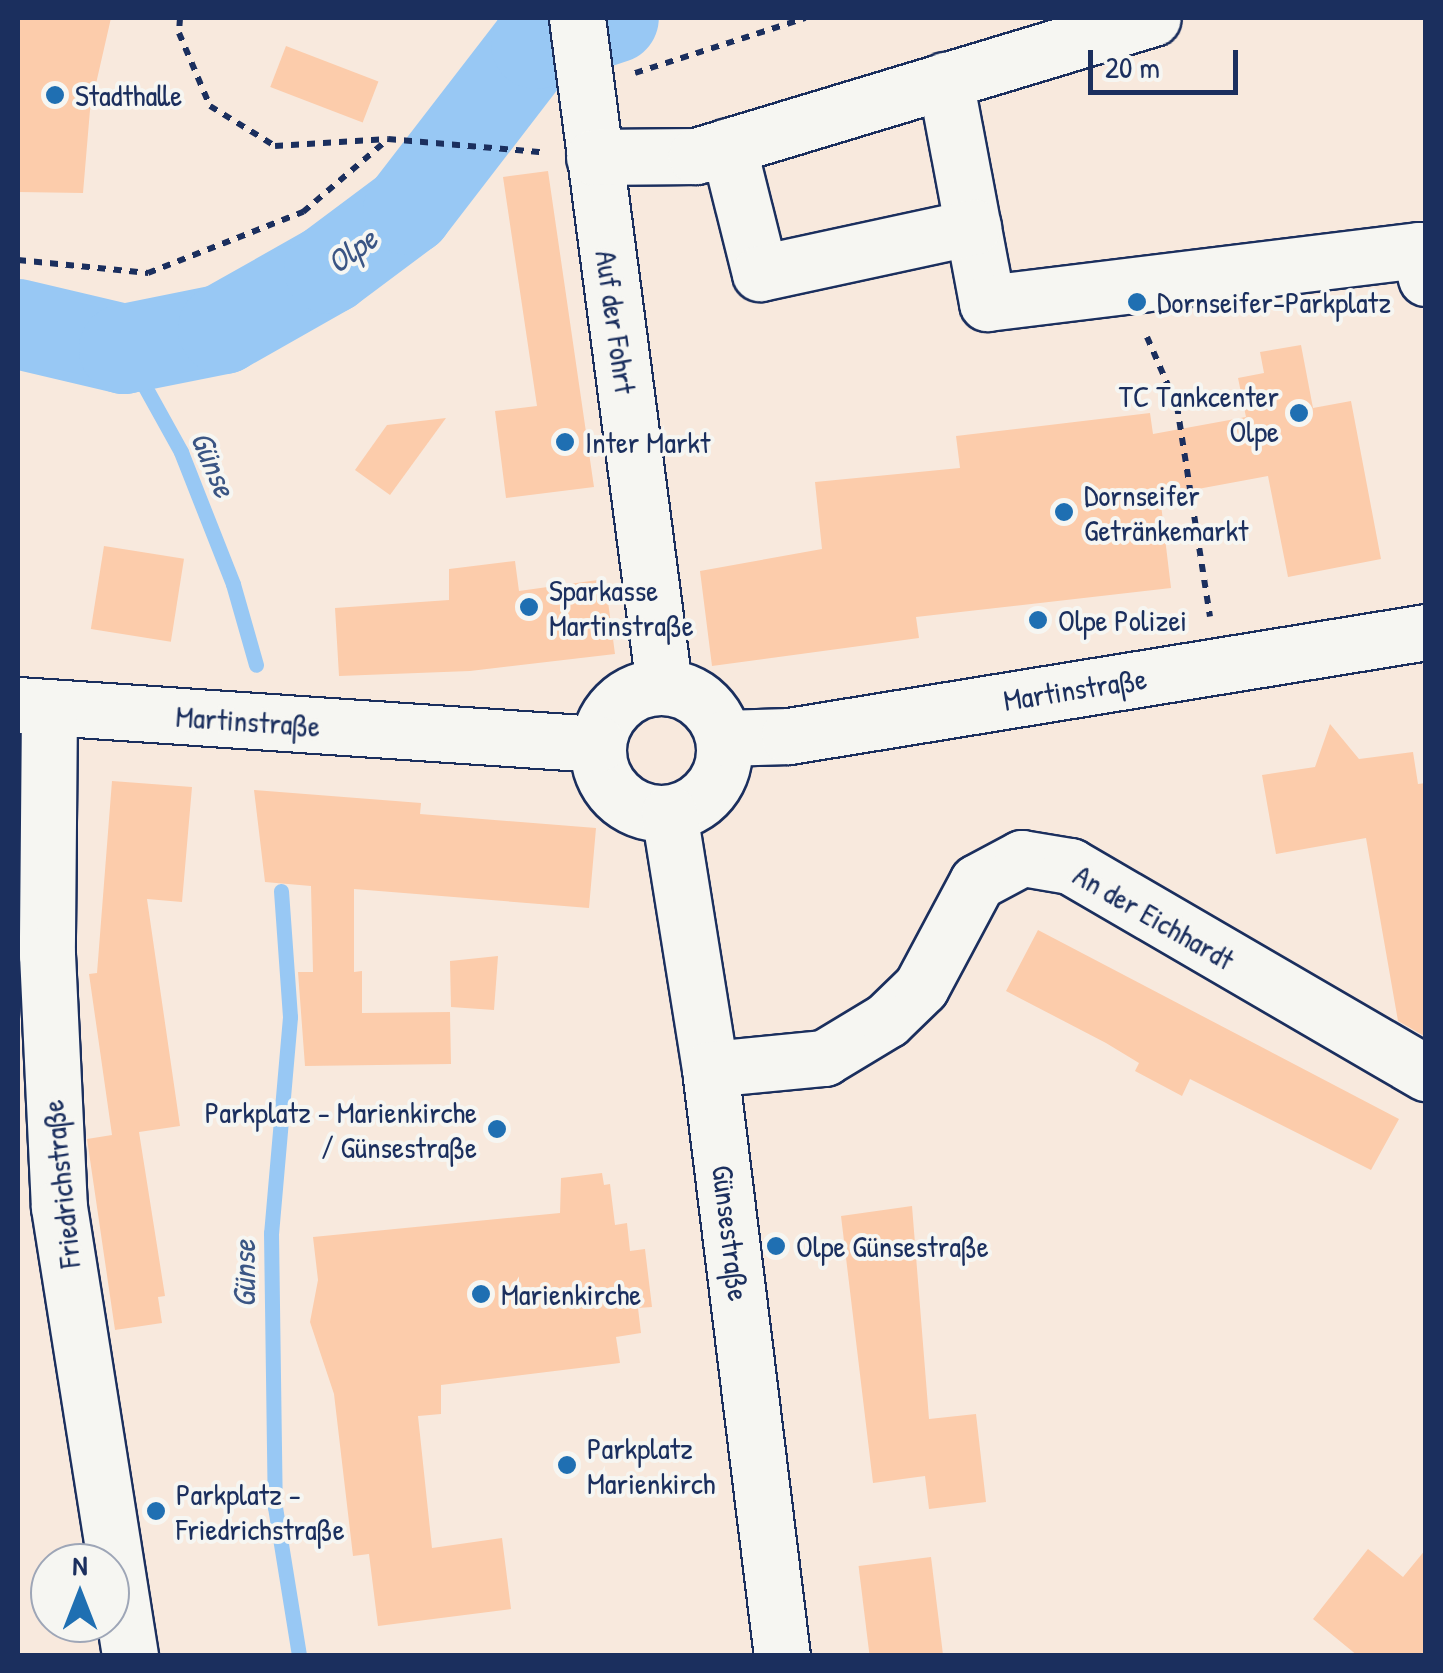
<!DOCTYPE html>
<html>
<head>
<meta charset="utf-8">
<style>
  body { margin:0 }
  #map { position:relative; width:1443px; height:1673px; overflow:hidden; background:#f8e9dd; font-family:"Patrick Hand",sans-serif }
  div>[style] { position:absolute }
  .stream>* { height:15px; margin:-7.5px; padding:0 7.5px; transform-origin:7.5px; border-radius:7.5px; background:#98c8f4 }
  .river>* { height:90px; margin:-45px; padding:0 45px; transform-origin:45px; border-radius:45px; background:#98c8f4 }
  .building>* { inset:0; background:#fcccab; transform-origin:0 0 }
  .path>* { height:6px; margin-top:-3px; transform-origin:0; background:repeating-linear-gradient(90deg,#1b2f5e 0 8px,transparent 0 16px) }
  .roads { filter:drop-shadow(2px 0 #1b2f5e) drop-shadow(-2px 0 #1b2f5e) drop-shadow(0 2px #1b2f5e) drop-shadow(0 -2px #1b2f5e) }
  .minor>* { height:55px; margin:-27.5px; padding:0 27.5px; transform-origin:27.5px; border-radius:27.5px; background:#f6f6f2 }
  .minor>.ring { margin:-27.5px; padding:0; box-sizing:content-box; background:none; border:55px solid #f6f6f2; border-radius:50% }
  .dots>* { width:28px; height:28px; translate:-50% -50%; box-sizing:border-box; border:5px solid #f6f6f2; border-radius:50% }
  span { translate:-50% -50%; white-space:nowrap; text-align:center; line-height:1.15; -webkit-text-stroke:8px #f6f6f2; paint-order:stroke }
  .poi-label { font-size:30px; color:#1b2f5e }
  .left { translate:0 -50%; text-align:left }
  .right { translate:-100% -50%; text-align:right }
  .street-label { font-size:30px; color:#1b2f5e }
  .water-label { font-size:32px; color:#3a5584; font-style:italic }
  .frame { position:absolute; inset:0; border:20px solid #1b2f5e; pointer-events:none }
  .north { position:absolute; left:30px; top:1543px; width:100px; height:100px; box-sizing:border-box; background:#f6f6f2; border:2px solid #9ea6b7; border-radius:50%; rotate:0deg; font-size:28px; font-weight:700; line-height:40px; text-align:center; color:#1b2f5e }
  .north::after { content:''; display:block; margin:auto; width:35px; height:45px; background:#1f6fb2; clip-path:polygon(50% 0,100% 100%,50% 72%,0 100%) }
  .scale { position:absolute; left:1088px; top:50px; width:150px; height:45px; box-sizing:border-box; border:5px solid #1b2f5e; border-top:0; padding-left:12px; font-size:30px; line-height:35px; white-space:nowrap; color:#1b2f5e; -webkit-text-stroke:8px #f6f6f2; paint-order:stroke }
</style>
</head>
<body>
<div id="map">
  <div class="stream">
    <div style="left:124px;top:349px;width:118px;rotate:61deg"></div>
    <div style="left:181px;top:452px;width:142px;rotate:68.5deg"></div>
    <div style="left:233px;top:584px;width:84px;rotate:74.1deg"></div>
    <div style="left:281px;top:891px;width:126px;rotate:85.9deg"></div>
    <div style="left:290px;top:1017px;width:217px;rotate:95deg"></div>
    <div style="left:271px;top:1233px;width:274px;rotate:89.2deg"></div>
    <div style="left:275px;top:1507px;width:151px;rotate:80.8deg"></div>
  </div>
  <div class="river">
    <div style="left:18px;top:324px;width:109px;rotate:13.3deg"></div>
    <div style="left:124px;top:349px;width:101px;rotate:-11.4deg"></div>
    <div style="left:223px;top:329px;width:122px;rotate:-29.5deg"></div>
    <div style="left:329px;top:269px;width:99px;rotate:-36.8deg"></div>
    <div style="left:408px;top:210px;width:210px;rotate:-52.4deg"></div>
    <div style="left:536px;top:44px;width:82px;rotate:-18.4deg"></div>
  </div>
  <div class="building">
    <div style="clip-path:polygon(18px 18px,111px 18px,90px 110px,83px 193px,18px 192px)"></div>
    <div style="left:286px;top:46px;width:99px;height:44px;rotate:21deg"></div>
    <div style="clip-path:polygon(548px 171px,594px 487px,506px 498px,495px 411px,537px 406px,503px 177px)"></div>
    <div style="clip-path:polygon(1301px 345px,1313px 408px,1351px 401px,1381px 559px,1288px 577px,1268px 476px,1160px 496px,1171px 588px,916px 617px,919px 638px,712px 666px,700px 571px,822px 549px,815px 482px,960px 468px,956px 436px,1150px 413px,1153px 434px,1246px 417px,1238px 378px,1264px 373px,1260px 352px)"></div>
    <div style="clip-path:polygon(446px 418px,390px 495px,355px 470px,387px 425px)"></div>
    <div style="left:104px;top:546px;width:81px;height:84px;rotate:9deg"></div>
    <div style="clip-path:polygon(515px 561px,519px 591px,605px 579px,615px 654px,470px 671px,339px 676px,335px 608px,449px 600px,449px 569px)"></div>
    <div style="clip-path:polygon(1330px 724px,1359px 759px,1413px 752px,1418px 784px,1426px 783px,1426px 1037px,1398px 1021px,1366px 838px,1276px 854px,1262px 775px,1315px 767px)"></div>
    <div style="clip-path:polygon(112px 781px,192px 787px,182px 902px,147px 899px,180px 1126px,139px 1132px,165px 1296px,158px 1297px,162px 1323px,115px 1330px,87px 1139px,112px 1135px,89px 974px,97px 973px)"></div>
    <div style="clip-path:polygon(254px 790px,421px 803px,420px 814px,596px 828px,589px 908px,354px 889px,354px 972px,362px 971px,362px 1013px,450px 1012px,451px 1064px,305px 1066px,298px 972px,313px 972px,311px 886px,265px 882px)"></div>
    <div style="clip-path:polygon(1038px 930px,1399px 1119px,1371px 1170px,1190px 1079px,1182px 1096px,1135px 1071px,1139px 1063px,1106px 1043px,1006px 991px)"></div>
    <div style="clip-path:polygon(498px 956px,494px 1010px,451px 1007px,450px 961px)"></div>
    <div style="clip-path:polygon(602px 1173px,604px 1185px,610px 1184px,615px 1225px,627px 1223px,630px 1251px,645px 1249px,652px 1307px,638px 1308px,641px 1333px,616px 1337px,620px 1363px,441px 1385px,441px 1414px,418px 1416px,432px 1548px,502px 1538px,511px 1609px,378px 1626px,369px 1554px,353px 1556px,334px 1394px,310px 1322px,318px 1280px,313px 1237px,560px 1213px,561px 1178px)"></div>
    <div style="clip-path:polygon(912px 1206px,929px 1419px,976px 1414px,986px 1502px,929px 1509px,925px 1476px,873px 1483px,841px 1216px)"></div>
    <div style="clip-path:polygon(1368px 1549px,1403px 1577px,1426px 1549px,1426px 1656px,1358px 1656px,1313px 1619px)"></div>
    <div style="left:931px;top:1557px;width:100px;height:73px;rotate:83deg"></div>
  </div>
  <div class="path">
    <div style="left:180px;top:18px;width:15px;rotate:94deg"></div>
    <div style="left:179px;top:33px;width:79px;rotate:67deg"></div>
    <div style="left:210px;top:106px;width:76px;rotate:31.6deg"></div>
    <div style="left:275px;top:146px;width:113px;rotate:-3.5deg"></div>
    <div style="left:388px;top:139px;width:154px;rotate:4.9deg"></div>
    <div style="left:635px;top:73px;width:179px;rotate:-17.9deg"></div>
    <div style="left:18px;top:260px;width:131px;rotate:5.7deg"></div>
    <div style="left:148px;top:273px;width:167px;rotate:-21.5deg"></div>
    <div style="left:303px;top:212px;width:111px;rotate:-40.6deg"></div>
    <div style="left:1147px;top:337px;width:75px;rotate:66.5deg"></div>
    <div style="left:1177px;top:406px;width:213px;rotate:81.1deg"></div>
  </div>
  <div class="roads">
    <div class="minor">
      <div style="left:577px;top:18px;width:674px;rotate:82.58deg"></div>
      <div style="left:945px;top:80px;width:227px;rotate:79.3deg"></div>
      <div style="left:987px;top:303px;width:435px;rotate:-7deg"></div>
      <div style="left:1419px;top:250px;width:29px;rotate:76deg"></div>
      <div style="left:728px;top:146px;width:131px;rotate:75.9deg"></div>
      <div style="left:760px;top:273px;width:218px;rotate:-12.2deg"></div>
      <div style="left:594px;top:157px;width:102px;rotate:-0.6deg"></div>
      <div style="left:696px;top:156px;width:477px;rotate:-16.8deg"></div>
      <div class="ring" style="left:598px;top:687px;width:71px;height:71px"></div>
      <div style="left:18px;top:705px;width:581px;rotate:3.85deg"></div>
      <div style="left:49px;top:708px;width:246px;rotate:90.5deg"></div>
      <div style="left:47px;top:954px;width:253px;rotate:87.3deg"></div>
      <div style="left:59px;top:1207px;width:455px;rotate:81deg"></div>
      <div style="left:724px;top:738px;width:65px;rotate:-1.8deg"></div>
      <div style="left:789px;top:736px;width:645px;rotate:-9.27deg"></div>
      <div style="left:669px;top:813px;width:259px;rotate:80.9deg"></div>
      <div style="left:710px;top:1069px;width:591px;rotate:83.01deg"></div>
      <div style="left:710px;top:1069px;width:115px;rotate:-5.5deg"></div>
      <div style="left:824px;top:1058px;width:74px;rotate:-31.1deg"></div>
      <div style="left:887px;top:1020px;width:47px;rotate:-44.1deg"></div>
      <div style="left:921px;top:987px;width:119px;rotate:-61.9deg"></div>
      <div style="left:977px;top:882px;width:51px;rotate:-28.1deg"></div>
      <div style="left:1022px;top:858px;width:49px;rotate:9.5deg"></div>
      <div style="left:1070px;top:866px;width:412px;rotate:30.2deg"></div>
    </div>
  </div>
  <div class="dots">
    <div style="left:55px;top:95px;background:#1f6fb2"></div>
    <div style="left:1137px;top:302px;background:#1f6fb2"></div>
    <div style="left:1299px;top:413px;background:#1f6fb2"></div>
    <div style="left:565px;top:442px;background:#1f6fb2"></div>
    <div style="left:1064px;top:512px;background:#1f6fb2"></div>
    <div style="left:529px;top:607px;background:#1f6fb2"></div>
    <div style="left:1038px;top:620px;background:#1f6fb2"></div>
    <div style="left:497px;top:1129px;background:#1f6fb2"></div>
    <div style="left:776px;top:1246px;background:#1f6fb2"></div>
    <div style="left:481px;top:1294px;background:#1f6fb2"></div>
    <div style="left:567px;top:1465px;background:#1f6fb2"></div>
    <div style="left:156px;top:1511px;background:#1f6fb2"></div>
  </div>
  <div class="poi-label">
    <span class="left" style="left:75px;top:95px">Stadthalle</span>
    <span class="left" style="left:1157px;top:302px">Dornseifer-Parkplatz</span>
    <span class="right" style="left:1279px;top:413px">TC Tankcenter<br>Olpe</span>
    <span class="left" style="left:585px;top:442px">Inter Markt</span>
    <span class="left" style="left:1084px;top:512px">Dornseifer<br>Getränkemarkt</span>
    <span class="left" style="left:549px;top:607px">Sparkasse<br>Martinstraße</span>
    <span class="left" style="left:1058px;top:620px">Olpe Polizei</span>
    <span class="right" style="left:477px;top:1129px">Parkplatz - Marienkirche<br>/ Günsestraße</span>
    <span class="left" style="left:796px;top:1246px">Olpe Günsestraße</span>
    <span class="left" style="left:501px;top:1294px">Marienkirche</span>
    <span class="left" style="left:587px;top:1465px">Parkplatz<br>Marienkirch</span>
    <span class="left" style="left:176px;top:1511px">Parkplatz -<br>Friedrichstraße</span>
  </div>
  <div class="street-label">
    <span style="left:616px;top:322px;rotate:82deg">Auf der Fohrt</span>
    <span style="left:1075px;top:689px;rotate:-9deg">Martinstraße</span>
    <span style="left:248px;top:721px;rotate:4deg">Martinstraße</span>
    <span style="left:1154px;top:917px;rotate:30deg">An der Eichhardt</span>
    <span style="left:61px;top:1184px;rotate:-96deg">Friedrichstraße</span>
    <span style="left:731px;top:1233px;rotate:83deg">Günsestraße</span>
  </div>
  <div class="water-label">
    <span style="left:352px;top:251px;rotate:-36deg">Olpe</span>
    <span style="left:213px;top:464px;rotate:67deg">Günse</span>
    <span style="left:244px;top:1274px;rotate:-90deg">Günse</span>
  </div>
  <div class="frame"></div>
  <div class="north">N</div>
  <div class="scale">20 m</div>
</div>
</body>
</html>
